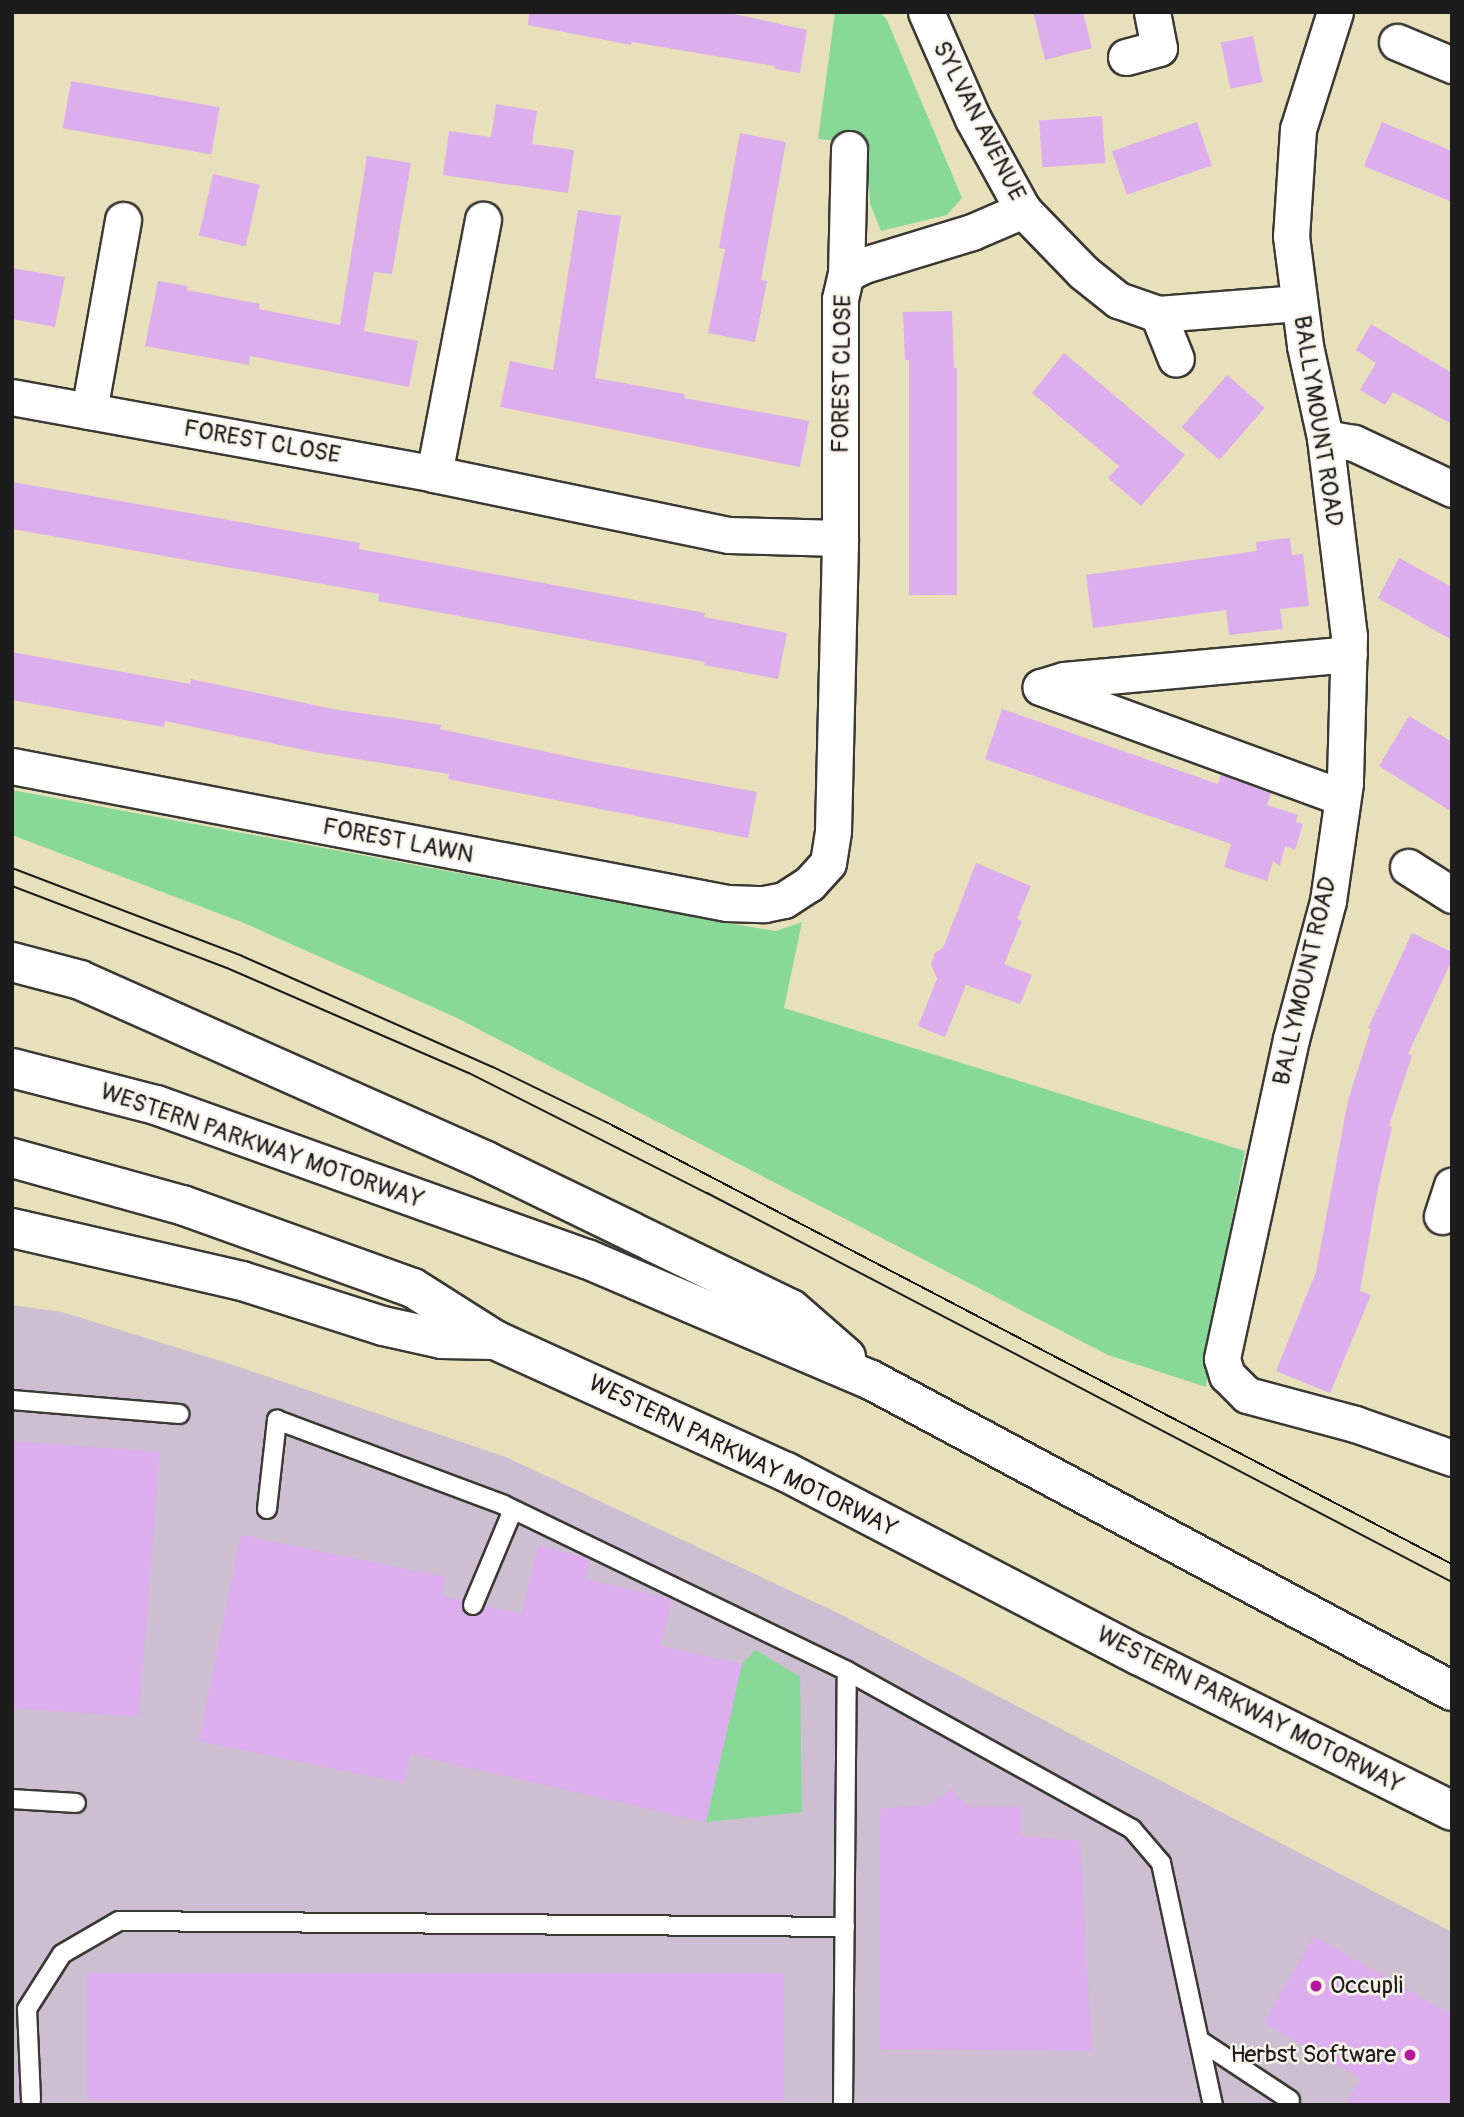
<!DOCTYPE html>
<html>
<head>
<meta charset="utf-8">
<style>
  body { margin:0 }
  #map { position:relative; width:1464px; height:2117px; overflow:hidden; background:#e8e0bb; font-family:Pangolin,sans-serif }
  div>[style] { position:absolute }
  .industrial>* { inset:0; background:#cdbed2 }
  .green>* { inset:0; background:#88d998 }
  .building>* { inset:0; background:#dcaeed; transform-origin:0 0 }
  .roads { filter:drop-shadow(2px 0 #3b3934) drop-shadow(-2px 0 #3b3934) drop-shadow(0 2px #3b3934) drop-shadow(0 -2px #3b3934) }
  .lane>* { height:18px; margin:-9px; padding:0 9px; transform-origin:9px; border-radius:9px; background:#fff }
  .street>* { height:35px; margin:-17.5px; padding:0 17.5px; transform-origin:17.5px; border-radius:17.5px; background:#fff }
  .highway>* { height:38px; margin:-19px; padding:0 19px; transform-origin:19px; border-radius:19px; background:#fff }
  .tram>* { height:2px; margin:-1px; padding:0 1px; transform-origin:1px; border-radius:1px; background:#1c1c1c }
  .dots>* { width:19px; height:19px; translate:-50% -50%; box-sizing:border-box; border:4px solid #f7f3e8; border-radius:50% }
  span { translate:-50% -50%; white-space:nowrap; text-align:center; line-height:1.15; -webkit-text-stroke:5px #f7f3e8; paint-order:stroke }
  .street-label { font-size:24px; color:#1c1c1c }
  .poi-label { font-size:24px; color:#1c1c1c }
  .left { translate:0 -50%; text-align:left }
  .right { translate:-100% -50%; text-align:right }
  .frame { position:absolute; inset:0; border:14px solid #1c1c1c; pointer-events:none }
</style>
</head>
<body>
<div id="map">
  <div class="industrial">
    <div style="clip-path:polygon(12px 1305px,62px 1312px,230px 1364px,506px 1457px,842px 1615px,1452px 1932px,1452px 2105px,12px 2105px)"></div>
  </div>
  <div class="green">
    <div style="clip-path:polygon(835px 12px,880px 12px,887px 20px,962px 198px,947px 215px,881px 231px,870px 204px,866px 144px,818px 139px)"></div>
    <div style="clip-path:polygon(12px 790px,720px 922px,776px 931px,802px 922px,784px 1008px,1245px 1151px,1219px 1287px,1206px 1387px,1108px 1355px,455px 1017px,244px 923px,12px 835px)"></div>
    <div style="clip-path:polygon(756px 1650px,800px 1677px,802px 1812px,706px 1822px,742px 1664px)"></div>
  </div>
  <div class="building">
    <div style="clip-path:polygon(529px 12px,725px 12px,807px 30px,800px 73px,775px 69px,775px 66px,632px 42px,631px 45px,528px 25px)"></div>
    <div style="clip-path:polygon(1033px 12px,1083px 12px,1092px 48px,1045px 60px)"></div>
    <div style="left:1253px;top:36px;width:47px;height:33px;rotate:78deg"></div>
    <div style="left:71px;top:81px;width:151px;height:48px;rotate:10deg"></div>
    <div style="clip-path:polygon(496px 104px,537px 111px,532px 144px,574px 150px,568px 193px,443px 175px,449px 131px,491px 137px)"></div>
    <div style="left:1102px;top:116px;width:47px;height:63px;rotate:86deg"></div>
    <div style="left:1197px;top:122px;width:46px;height:90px;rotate:71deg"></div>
    <div style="clip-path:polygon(1382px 122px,1452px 151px,1452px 202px,1364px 166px)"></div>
    <div style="clip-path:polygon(740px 133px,786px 142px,761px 280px,767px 281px,755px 342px,708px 333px,725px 249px,719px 248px)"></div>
    <div style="clip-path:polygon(367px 156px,411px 163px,392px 274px,374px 272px,364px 331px,418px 341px,409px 387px,250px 356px,249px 365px,145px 346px,158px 281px,188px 286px,187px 290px,260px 304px,259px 309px,340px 325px)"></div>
    <div style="left:213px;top:174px;width:48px;height:63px;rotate:13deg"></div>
    <div style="clip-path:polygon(578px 210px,621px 216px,595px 378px,685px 394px,684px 398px,809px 421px,800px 467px,500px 407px,510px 361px,553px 370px)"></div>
    <div style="clip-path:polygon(12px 268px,65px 277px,55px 327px,12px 319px)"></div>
    <div style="clip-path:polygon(952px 311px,954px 368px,957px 368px,957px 595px,909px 595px,909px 360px,905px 360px,903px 312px)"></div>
    <div style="clip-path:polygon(1371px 324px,1452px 373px,1452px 424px,1393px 392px,1385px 405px,1360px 390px,1376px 363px,1356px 350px)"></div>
    <div style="clip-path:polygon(1064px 353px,1185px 455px,1141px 506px,1108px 478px,1119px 466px,1032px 393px)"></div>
    <div style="left:1227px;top:375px;width:50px;height:69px;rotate:41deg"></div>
    <div style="clip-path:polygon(12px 482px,360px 543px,359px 549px,705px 613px,704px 617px,787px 633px,778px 679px,704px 665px,705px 662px,378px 601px,379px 594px,12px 529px)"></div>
    <div style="clip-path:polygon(1290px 538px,1292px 555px,1303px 554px,1309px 606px,1280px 609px,1283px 629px,1229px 635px,1226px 610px,1093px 628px,1086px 575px,1257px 551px,1256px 542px)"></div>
    <div style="clip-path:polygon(1399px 558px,1452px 587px,1452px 640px,1378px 598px)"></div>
    <div style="clip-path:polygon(12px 652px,190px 684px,191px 679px,333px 709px,441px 725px,440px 729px,589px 761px,757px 792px,748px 838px,448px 779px,449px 774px,314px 752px,165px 721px,164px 727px,12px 700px)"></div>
    <div style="clip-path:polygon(1002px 709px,1218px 784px,1221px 774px,1271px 793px,1267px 805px,1298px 815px,1296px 822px,1303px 824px,1295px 850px,1285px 846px,1280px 866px,1273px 861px,1267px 881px,1224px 867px,1231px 844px,985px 759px)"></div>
    <div style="clip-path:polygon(1409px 716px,1452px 742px,1452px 812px,1379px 766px)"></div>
    <div style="clip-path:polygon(976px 863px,1031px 886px,1017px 919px,1022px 921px,1004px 964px,1032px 975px,1020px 1004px,966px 985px,945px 1037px,918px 1026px,937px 979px,931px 964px,935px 953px,943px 948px)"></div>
    <div style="clip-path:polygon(1412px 933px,1452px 952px,1452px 960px,1408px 1054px,1412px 1055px,1389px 1126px,1392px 1127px,1378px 1188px,1360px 1291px,1371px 1295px,1330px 1393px,1276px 1371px,1316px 1272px,1348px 1100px,1371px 1029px,1368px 1028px)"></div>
    <div style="clip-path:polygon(12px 1441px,160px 1452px,139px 1717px,12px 1708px)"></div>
    <div style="clip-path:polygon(241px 1535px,446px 1577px,442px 1596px,463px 1600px,464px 1611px,469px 1616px,479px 1614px,485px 1606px,522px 1614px,538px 1545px,590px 1559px,586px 1579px,672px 1599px,661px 1646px,742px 1664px,706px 1822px,410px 1754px,404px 1783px,199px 1741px)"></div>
    <div style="clip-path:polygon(951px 1789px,969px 1807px,1022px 1807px,1021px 1836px,1080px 1841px,1092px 2051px,880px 2049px,880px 1809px,933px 1804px)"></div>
    <div style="clip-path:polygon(1314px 1936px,1452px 2015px,1452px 2105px,1346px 2105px,1361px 2079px,1264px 2023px)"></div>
    <div style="left:87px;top:1973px;width:697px;height:127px"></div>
  </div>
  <div class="roads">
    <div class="lane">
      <div style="left:12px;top:1400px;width:168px;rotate:4.8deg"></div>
      <div style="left:267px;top:1509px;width:90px;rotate:-83.6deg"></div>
      <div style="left:277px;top:1420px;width:242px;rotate:20.5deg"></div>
      <div style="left:504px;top:1505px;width:381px;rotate:25.8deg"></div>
      <div style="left:847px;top:1671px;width:326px;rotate:29deg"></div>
      <div style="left:1132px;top:1829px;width:45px;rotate:49.5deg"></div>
      <div style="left:1161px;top:1863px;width:248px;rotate:77.9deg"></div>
      <div style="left:473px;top:1605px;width:103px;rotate:-67.2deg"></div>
      <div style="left:12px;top:1799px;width:64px;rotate:3.6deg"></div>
      <div style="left:1199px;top:2040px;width:109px;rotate:33.4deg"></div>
      <div style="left:31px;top:2100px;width:91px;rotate:-92.5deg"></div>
      <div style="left:27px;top:2009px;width:65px;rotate:-57.5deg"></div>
      <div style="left:62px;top:1954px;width:66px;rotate:-30.1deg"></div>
      <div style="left:119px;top:1921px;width:726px;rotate:0.47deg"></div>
      <div style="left:843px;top:2104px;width:433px;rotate:-89.5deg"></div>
    </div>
    <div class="street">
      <div style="left:926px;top:12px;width:117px;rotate:66.3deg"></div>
      <div style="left:973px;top:119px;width:104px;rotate:61.2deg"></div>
      <div style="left:1023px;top:210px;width:86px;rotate:45.9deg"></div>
      <div style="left:1083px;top:272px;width:45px;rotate:38.7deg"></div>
      <div style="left:1118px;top:300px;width:42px;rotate:19.3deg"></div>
      <div style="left:1158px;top:314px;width:141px;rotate:-4.5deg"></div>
      <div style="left:1335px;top:12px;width:123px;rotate:107.5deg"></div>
      <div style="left:1298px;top:129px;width:107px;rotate:93.7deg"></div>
      <div style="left:1291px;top:236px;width:111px;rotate:82.7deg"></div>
      <div style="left:1305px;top:346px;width:94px;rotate:77.7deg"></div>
      <div style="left:1325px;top:438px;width:199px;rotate:83.1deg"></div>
      <div style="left:1349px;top:636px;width:147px;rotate:91.6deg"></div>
      <div style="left:1345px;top:783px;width:119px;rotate:98.2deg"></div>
      <div style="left:1328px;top:901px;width:143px;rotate:105deg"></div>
      <div style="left:1291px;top:1039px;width:327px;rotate:102.2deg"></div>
      <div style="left:1222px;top:1359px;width:17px;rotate:73deg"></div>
      <div style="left:1227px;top:1375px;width:28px;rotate:45deg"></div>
      <div style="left:1247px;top:1395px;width:112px;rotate:15deg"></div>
      <div style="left:1355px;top:1424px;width:103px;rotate:19.3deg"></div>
      <div style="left:1397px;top:42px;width:60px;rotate:22.7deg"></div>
      <div style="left:1126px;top:57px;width:34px;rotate:-15deg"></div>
      <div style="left:1159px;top:48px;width:37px;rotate:-101deg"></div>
      <div style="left:846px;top:274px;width:125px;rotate:-88.6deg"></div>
      <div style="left:1158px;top:314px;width:48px;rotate:68.2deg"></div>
      <div style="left:12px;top:397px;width:429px;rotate:10.3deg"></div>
      <div style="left:434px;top:474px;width:301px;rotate:11.7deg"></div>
      <div style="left:729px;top:535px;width:111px;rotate:1.5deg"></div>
      <div style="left:89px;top:411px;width:194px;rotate:-79.9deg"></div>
      <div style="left:1325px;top:438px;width:29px;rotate:10deg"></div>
      <div style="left:1354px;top:443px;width:108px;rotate:25.1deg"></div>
      <div style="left:434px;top:474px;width:259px;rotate:-79.1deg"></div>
      <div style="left:12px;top:766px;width:728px;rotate:10.85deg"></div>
      <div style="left:727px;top:903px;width:37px;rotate:2deg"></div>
      <div style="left:764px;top:904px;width:20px;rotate:-11deg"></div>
      <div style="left:784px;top:900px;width:30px;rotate:-33deg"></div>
      <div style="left:809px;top:884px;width:28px;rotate:-48deg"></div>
      <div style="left:828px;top:863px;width:33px;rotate:-81deg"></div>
      <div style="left:833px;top:830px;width:292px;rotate:-88.6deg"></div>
      <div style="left:840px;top:538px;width:239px;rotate:-90deg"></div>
      <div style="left:840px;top:299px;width:26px;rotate:-77deg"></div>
      <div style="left:846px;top:274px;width:20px;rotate:-27deg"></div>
      <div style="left:864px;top:265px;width:113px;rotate:-17deg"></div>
      <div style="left:972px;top:232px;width:56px;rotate:-23.3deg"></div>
      <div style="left:1341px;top:797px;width:320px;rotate:-159.9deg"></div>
      <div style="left:1041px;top:687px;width:24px;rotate:-17deg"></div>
      <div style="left:1064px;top:680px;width:286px;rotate:-5.2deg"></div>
      <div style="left:1408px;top:867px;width:52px;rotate:32.5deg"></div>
      <div style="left:1442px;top:1216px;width:32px;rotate:-72deg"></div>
    </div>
    <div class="highway">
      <div style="left:12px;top:962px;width:70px;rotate:14.8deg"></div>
      <div style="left:80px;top:980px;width:445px;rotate:24deg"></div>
      <div style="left:486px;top:1161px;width:339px;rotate:25.9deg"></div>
      <div style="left:791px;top:1309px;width:73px;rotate:41.1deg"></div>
      <div style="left:12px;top:1068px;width:149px;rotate:14.4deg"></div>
      <div style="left:156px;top:1105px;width:458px;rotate:19.7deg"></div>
      <div style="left:587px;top:1259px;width:309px;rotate:23.1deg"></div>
      <div style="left:871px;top:1380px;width:659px;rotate:28.16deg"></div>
      <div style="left:12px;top:1158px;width:176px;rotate:15.5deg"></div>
      <div style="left:182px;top:1205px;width:245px;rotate:19.8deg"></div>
      <div style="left:413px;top:1288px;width:97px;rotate:32.4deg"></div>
      <div style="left:495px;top:1340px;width:320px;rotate:24.4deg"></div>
      <div style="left:786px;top:1472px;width:399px;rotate:27.5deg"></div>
      <div style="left:1140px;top:1656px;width:348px;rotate:26.4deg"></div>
      <div style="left:12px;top:1228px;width:236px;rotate:13deg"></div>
      <div style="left:242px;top:1281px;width:148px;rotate:17.7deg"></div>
      <div style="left:383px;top:1326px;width:60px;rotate:12.4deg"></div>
      <div style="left:442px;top:1339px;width:53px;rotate:1.1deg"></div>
    </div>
  </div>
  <div class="tram">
    <div style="left:12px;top:868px;width:246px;rotate:20.9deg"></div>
    <div style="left:242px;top:956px;width:274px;rotate:23.9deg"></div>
    <div style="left:493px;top:1067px;width:126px;rotate:26deg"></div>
    <div style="left:606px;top:1122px;width:955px;rotate:27.59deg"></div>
    <div style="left:12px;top:886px;width:230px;rotate:20.9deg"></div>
    <div style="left:227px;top:968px;width:264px;rotate:23.5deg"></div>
    <div style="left:469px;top:1073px;width:267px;rotate:26.8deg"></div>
    <div style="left:707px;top:1193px;width:840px;rotate:27.57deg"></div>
  </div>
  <div class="dots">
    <div style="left:1316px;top:1986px;background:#b5179e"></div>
    <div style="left:1410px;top:2055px;background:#b5179e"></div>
  </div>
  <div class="street-label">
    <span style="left:979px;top:121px;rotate:63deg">SYLVAN AVENUE</span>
    <span style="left:842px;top:374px;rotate:-89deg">FOREST CLOSE</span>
    <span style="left:1318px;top:421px;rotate:81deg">BALLYMOUNT ROAD</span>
    <span style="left:262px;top:442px;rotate:10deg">FOREST CLOSE</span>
    <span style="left:398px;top:841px;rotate:11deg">FOREST LAWN</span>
    <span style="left:1305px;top:981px;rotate:-77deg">BALLYMOUNT ROAD</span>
    <span style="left:262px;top:1146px;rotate:19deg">WESTERN PARKWAY MOTORWAY</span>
    <span style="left:743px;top:1456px;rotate:26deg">WESTERN PARKWAY MOTORWAY</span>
    <span style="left:1250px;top:1710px;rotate:27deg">WESTERN PARKWAY MOTORWAY</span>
  </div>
  <div class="poi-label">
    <span class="left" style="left:1330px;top:1986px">Occupli</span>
    <span class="right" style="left:1396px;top:2055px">Herbst Software</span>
  </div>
  <div class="frame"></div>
</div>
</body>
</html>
